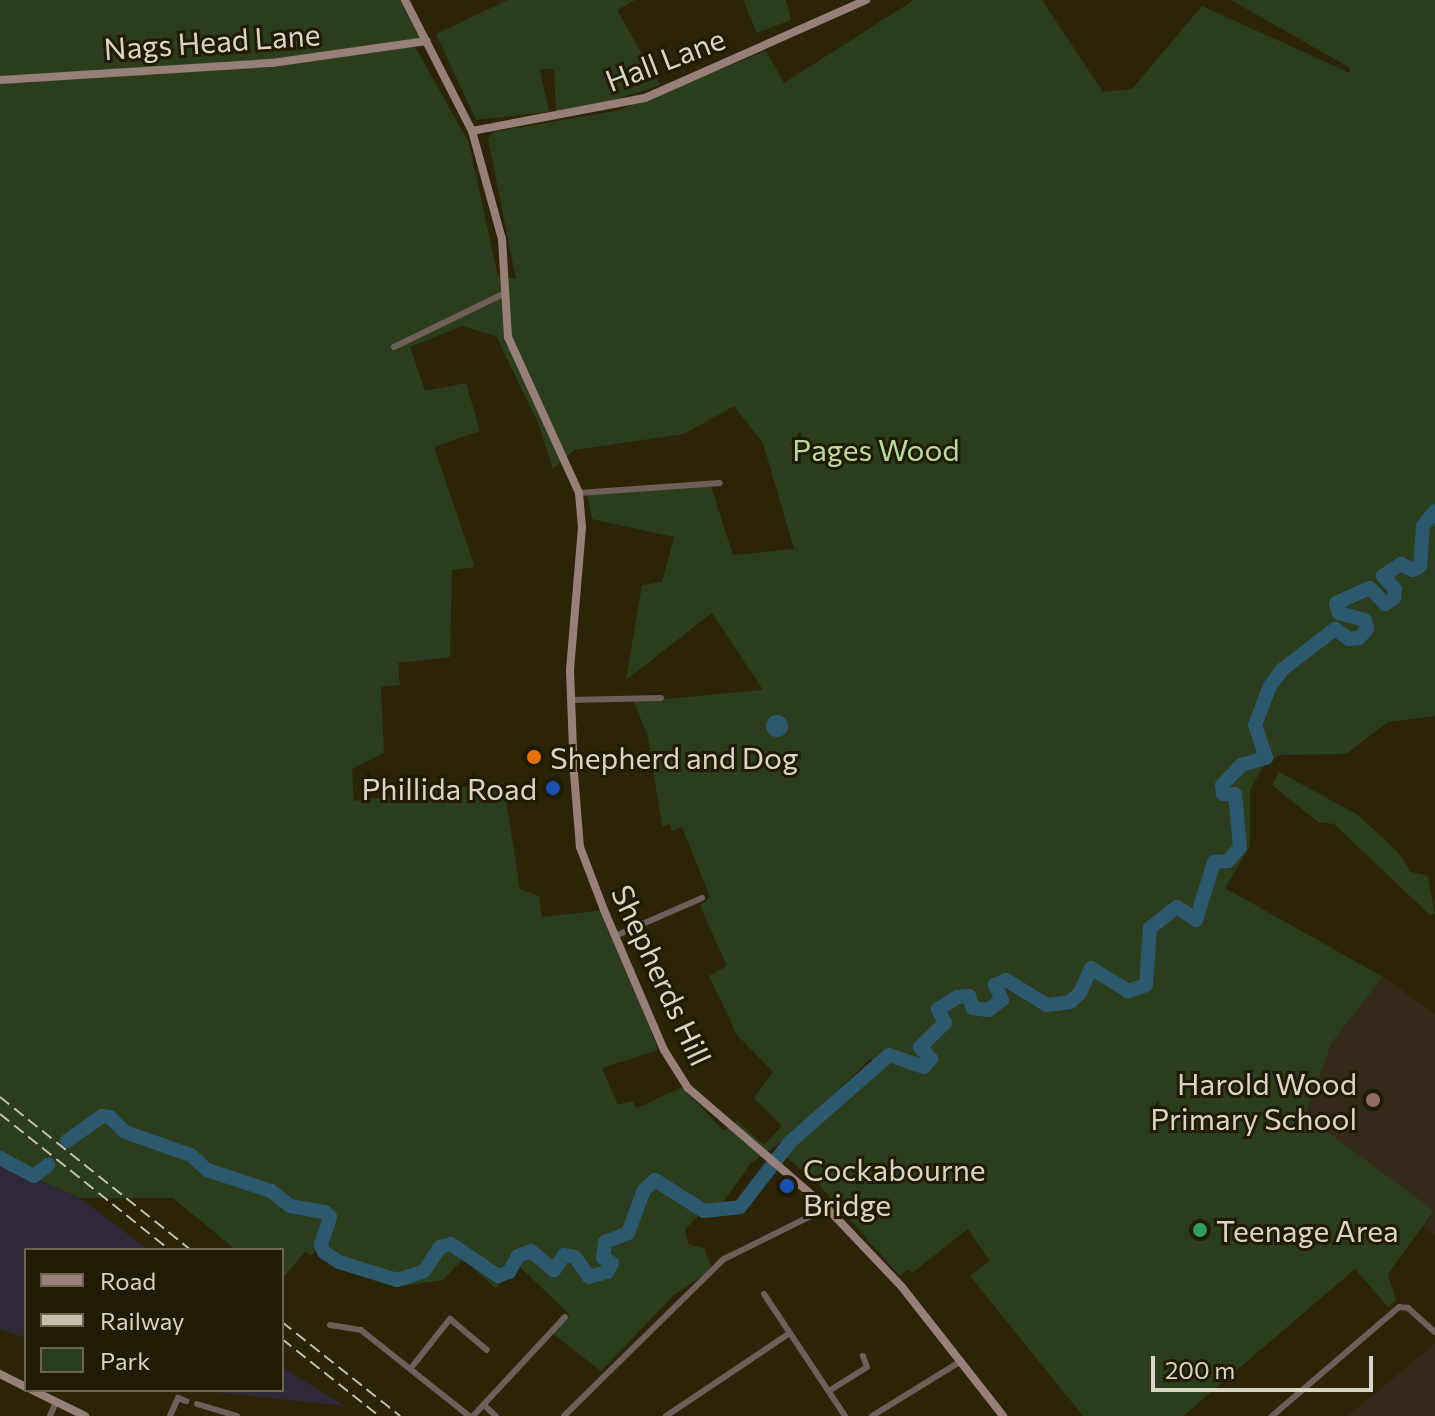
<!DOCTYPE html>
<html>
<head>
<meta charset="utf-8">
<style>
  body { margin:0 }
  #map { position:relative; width:1435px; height:1416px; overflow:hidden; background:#2b2407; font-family:Commissioner,sans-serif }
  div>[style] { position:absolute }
  .industrial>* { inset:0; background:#2f2838 }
  .education>* { inset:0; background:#332a1a }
  .green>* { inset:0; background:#2c3d1e }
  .water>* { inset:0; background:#2d596f }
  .round { border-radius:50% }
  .river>* { height:14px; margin:-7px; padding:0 7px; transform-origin:7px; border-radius:7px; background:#2d596f }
  .street>* { height:6px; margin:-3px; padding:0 3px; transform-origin:3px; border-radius:3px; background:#6e5f5b }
  .secondary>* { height:8px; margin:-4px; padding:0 4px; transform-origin:4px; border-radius:4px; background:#978079 }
  .rail>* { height:2px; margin-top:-1px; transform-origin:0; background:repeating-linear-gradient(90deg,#c4c0ae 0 12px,transparent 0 18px) }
  .dots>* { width:22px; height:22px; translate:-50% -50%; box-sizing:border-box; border:4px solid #211b00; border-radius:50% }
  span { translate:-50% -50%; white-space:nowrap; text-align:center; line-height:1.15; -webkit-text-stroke:6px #211b00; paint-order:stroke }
  .street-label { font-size:30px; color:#d9d5c5 }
  .park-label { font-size:30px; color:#b8da9d }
  .poi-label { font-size:30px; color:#d9d5c5 }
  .left { translate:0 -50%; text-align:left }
  .right { translate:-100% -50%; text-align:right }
  .legend { position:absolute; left:24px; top:1248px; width:260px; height:144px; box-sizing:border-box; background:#211b00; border:2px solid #6b654f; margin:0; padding:10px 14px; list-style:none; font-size:24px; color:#d9d5c5 }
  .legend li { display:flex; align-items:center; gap:16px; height:40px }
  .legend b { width:40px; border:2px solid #6b654f }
  .scale { position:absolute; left:1151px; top:1356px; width:222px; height:36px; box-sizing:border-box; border:4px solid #d9d5c5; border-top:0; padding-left:10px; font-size:24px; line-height:28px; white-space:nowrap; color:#d9d5c5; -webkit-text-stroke:6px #211b00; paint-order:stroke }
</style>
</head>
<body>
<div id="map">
  <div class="industrial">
    <div style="clip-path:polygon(0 1164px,80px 1198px,149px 1250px,26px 1250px,26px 1338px,0 1329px)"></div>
    <div style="clip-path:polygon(282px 1367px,345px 1406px,194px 1390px,282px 1390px)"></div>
  </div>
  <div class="education">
    <div style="clip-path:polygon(1383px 977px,1435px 1014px,1435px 1235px,1424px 1227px,1434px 1212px,1305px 1115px,1332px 1042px)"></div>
    <div style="clip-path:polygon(1435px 1343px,1435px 1416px,1347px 1416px,1395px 1377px)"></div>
  </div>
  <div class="green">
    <div style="clip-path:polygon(evenodd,0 0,409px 0,426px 41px,413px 43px,469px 143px,498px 277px,516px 279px,488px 139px,493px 132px,620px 110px,766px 51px,784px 83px,914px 0,1042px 0,1103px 92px,1132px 89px,1202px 6px,1350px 73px,1350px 68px,1231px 0,1435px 0,1435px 716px,1388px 722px,1346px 754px,1279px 755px,1262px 768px,1250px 790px,1250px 846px,1225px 888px,1383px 977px,1332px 1042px,1305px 1115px,1434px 1211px,1388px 1274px,1396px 1300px,1388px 1307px,1355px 1269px,1183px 1416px,1083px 1416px,970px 1276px,990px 1261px,968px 1229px,912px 1273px,908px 1269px,900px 1276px,815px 1180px,782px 1154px,875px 1068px,871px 1058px,795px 1132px,751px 1163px,722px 1204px,707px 1208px,685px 1229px,688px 1244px,704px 1248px,712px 1269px,674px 1295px,601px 1371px,553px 1334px,570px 1315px,518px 1265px,495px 1288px,463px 1259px,443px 1280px,396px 1287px,334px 1263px,317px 1250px,310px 1256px,305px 1252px,282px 1279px,282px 1250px,236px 1250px,173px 1198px,80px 1198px,0 1163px,0 0,462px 326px,496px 336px,539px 425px,553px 469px,574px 450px,684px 434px,734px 406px,763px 443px,794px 549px,733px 555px,710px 483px,587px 492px,592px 519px,674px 537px,662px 582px,642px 585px,626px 680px,712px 613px,763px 690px,634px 702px,648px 737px,662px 826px,670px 824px,672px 831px,682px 827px,710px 897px,700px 906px,727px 966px,709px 976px,737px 1035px,773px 1072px,754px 1098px,782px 1126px,764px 1145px,737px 1121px,724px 1131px,682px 1087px,637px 1108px,632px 1101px,618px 1105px,602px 1068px,658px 1050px,604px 910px,542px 917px,539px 896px,520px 889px,503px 782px,354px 801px,352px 769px,384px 753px,381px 687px,400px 685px,398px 663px,450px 657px,452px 570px,475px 567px,434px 447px,480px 431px,466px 383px,425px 391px,410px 347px,462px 326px)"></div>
    <div style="clip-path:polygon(508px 0,635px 0,617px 10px,660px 85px,598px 105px,556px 112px,554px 69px,540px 69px,549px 112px,476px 120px,436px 34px)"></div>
    <div style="clip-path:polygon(743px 0,786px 0,791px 20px,757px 33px)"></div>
    <div style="clip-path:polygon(1279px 772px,1358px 815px,1398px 852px,1411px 872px,1428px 876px,1435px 914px,1430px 915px,1334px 824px,1318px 822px,1272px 785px)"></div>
  </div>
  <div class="water">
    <div class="round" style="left:766px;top:715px;width:22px;height:22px"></div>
  </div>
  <div class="river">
    <div style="left:67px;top:1141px;width:43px;rotate:-35.5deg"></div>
    <div style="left:102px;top:1116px;width:8px;rotate:7deg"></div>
    <div style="left:110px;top:1117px;width:21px;rotate:45deg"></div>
    <div style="left:125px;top:1132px;width:70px;rotate:19.2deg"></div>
    <div style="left:191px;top:1155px;width:22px;rotate:43deg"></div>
    <div style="left:207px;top:1170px;width:67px;rotate:18.2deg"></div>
    <div style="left:271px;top:1191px;width:24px;rotate:38deg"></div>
    <div style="left:290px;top:1206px;width:36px;rotate:10deg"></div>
    <div style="left:325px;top:1212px;width:7px;rotate:45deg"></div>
    <div style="left:330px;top:1217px;width:29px;rotate:108deg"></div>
    <div style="left:321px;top:1245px;width:8px;rotate:67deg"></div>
    <div style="left:324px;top:1252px;width:18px;rotate:34deg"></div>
    <div style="left:339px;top:1262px;width:61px;rotate:17.2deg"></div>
    <div style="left:397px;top:1280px;width:28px;rotate:-18deg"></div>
    <div style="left:424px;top:1271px;width:29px;rotate:-56deg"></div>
    <div style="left:440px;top:1247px;width:11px;rotate:-15deg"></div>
    <div style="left:451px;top:1244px;width:57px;rotate:34.2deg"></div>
    <div style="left:498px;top:1276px;width:12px;rotate:-20deg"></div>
    <div style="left:509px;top:1272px;width:18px;rotate:-61deg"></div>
    <div style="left:518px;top:1256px;width:14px;rotate:-21deg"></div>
    <div style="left:531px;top:1251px;width:30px;rotate:40deg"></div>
    <div style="left:554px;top:1270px;width:18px;rotate:-56deg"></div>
    <div style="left:564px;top:1255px;width:11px;rotate:10deg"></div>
    <div style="left:575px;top:1257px;width:24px;rotate:55deg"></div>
    <div style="left:589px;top:1277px;width:19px;rotate:-16deg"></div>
    <div style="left:607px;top:1272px;width:10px;rotate:-61deg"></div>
    <div style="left:612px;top:1263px;width:10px;rotate:-151deg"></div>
    <div style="left:603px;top:1258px;width:16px;rotate:-83deg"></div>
    <div style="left:605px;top:1242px;width:25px;rotate:-21deg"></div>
    <div style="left:628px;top:1233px;width:46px;rotate:-69.6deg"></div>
    <div style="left:644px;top:1190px;width:15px;rotate:-42deg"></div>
    <div style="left:655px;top:1180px;width:58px;rotate:32.3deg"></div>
    <div style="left:704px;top:1211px;width:36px;rotate:-6deg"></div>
    <div style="left:740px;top:1207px;width:82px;rotate:-52.4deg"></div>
    <div style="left:790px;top:1142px;width:132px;rotate:-41.3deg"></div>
    <div style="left:889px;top:1055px;width:37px;rotate:19deg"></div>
    <div style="left:924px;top:1067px;width:11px;rotate:-49deg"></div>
    <div style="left:931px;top:1059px;width:16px;rotate:-133deg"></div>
    <div style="left:920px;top:1047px;width:35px;rotate:-44deg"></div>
    <div style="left:945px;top:1023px;width:16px;rotate:-117deg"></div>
    <div style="left:938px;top:1009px;width:22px;rotate:-32deg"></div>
    <div style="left:957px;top:997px;width:12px;rotate:-5deg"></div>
    <div style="left:969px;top:996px;width:13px;rotate:72deg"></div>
    <div style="left:973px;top:1008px;width:15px;rotate:8deg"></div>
    <div style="left:988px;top:1010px;width:17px;rotate:-36deg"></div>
    <div style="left:1002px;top:1000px;width:17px;rotate:-115deg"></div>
    <div style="left:995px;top:985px;width:12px;rotate:-24deg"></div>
    <div style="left:1006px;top:980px;width:48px;rotate:31.4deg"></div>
    <div style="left:1047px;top:1005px;width:23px;rotate:-7deg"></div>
    <div style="left:1070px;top:1002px;width:13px;rotate:-42deg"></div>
    <div style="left:1080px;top:993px;width:27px;rotate:-66deg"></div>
    <div style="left:1091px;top:968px;width:44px;rotate:31.9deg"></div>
    <div style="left:1128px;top:991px;width:19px;rotate:-18deg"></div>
    <div style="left:1146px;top:985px;width:57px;rotate:-86deg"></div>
    <div style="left:1150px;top:928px;width:34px;rotate:-38deg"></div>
    <div style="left:1177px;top:907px;width:23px;rotate:34deg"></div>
    <div style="left:1196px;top:920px;width:61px;rotate:-72.8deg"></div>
    <div style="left:1214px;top:862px;width:14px;rotate:-4deg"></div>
    <div style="left:1228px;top:861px;width:18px;rotate:-49deg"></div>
    <div style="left:1240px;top:847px;width:53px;rotate:-95.4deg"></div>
    <div style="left:1235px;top:794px;width:12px;rotate:180deg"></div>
    <div style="left:1223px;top:794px;width:9px;rotate:-96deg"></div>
    <div style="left:1222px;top:785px;width:28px;rotate:-46deg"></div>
    <div style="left:1241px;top:765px;width:26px;rotate:-16deg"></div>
    <div style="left:1266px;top:758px;width:35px;rotate:-108deg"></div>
    <div style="left:1255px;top:725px;width:42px;rotate:-69deg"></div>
    <div style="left:1270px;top:686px;width:21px;rotate:-53deg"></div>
    <div style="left:1283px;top:669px;width:66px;rotate:-37.6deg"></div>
    <div style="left:1335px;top:629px;width:17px;rotate:36deg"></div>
    <div style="left:1349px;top:639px;width:10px;rotate:-6deg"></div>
    <div style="left:1359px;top:638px;width:12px;rotate:-48deg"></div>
    <div style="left:1367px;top:629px;width:9px;rotate:-103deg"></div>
    <div style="left:1365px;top:620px;width:27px;rotate:-165deg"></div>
    <div style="left:1339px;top:613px;width:10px;rotate:-107deg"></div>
    <div style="left:1336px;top:603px;width:37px;rotate:-24deg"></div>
    <div style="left:1370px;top:588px;width:22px;rotate:47deg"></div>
    <div style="left:1385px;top:604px;width:11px;rotate:-34deg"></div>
    <div style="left:1394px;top:598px;width:9px;rotate:-84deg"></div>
    <div style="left:1395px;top:589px;width:18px;rotate:-133deg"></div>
    <div style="left:1383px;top:576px;width:22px;rotate:-34deg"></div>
    <div style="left:1401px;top:564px;width:13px;rotate:27deg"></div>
    <div style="left:1413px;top:570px;width:8px;rotate:-30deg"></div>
    <div style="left:1420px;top:566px;width:40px;rotate:-85.7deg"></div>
    <div style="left:1423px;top:526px;width:19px;rotate:-51deg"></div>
    <div style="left:0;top:1158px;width:38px;rotate:28deg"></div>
    <div style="left:34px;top:1176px;width:18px;rotate:-38deg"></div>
  </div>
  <div class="street">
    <div style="left:394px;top:347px;width:123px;rotate:-25.9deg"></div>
    <div style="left:579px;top:493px;width:141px;rotate:-4.1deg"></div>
    <div style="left:570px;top:700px;width:91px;rotate:-1.3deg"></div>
    <div style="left:615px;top:936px;width:95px;rotate:-23.6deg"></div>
    <div style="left:764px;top:1294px;width:146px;rotate:56.4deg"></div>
    <div style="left:330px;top:1325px;width:31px;rotate:9deg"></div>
    <div style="left:361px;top:1330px;width:138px;rotate:38.5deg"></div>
    <div style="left:411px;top:1368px;width:63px;rotate:-51.5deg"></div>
    <div style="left:450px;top:1319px;width:48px;rotate:40deg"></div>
    <div style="left:829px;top:1391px;width:45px;rotate:-32.3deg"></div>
    <div style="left:867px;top:1367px;width:12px;rotate:-110deg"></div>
    <div style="left:197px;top:1404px;width:42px;rotate:16.7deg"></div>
    <div style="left:484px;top:1405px;width:16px;rotate:43deg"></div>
    <div style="left:50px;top:1416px;width:15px;rotate:-67deg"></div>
    <div style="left:170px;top:1416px;width:20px;rotate:-66deg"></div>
    <div style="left:178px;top:1398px;width:9px;rotate:21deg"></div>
    <div style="left:473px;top:1416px;width:135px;rotate:-47.1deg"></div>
    <div style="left:564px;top:1416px;width:224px;rotate:-44.5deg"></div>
    <div style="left:724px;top:1259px;width:115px;rotate:-26.3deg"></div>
    <div style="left:666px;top:1416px;width:149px;rotate:-33.8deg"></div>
    <div style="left:872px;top:1416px;width:105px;rotate:-31.7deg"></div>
    <div style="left:1272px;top:1416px;width:167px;rotate:-40.6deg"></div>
    <div style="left:1399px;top:1307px;width:9px;rotate:6deg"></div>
    <div style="left:1408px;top:1308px;width:36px;rotate:42deg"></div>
  </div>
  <div class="secondary">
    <div style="left:405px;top:0;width:147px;rotate:62.9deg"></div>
    <div style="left:472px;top:131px;width:112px;rotate:74.5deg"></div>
    <div style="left:502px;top:239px;width:98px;rotate:86.5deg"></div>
    <div style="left:508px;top:337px;width:171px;rotate:65.5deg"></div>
    <div style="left:579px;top:493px;width:34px;rotate:85deg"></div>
    <div style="left:582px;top:527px;width:144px;rotate:94.8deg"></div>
    <div style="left:570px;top:671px;width:102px;rotate:87.8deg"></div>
    <div style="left:574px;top:773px;width:74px;rotate:85.4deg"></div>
    <div style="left:580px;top:847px;width:67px;rotate:69.1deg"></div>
    <div style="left:604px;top:910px;width:152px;rotate:66.8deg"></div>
    <div style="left:664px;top:1050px;width:45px;rotate:57.7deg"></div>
    <div style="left:688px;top:1088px;width:184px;rotate:40.8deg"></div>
    <div style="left:827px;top:1208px;width:109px;rotate:46.5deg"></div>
    <div style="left:902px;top:1287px;width:164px;rotate:51.9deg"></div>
    <div style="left:0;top:80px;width:273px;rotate:-3.6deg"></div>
    <div style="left:272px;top:63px;width:156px;rotate:-8.1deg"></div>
    <div style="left:472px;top:131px;width:176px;rotate:-10.8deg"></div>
    <div style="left:645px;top:98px;width:242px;rotate:-23.9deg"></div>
    <div style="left:0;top:1374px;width:29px;rotate:27deg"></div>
    <div style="left:32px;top:1390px;width:59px;rotate:26.1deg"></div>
  </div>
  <div class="rail">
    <div style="left:0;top:1097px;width:245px;rotate:38.7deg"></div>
    <div style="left:0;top:1114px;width:218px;rotate:38.7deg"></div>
    <div style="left:282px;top:1322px;width:151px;rotate:38.5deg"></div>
    <div style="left:282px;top:1339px;width:124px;rotate:38.4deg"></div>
  </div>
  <div class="dots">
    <div style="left:534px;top:757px;background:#e8710a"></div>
    <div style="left:553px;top:788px;background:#1a4fb4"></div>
    <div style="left:1373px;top:1100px;background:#8d6e63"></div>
    <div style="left:787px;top:1186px;background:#1a4fb4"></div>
    <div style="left:1200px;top:1230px;background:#2e9e5b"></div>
  </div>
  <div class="street-label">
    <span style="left:212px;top:41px;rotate:-4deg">Nags Head Lane</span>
    <span style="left:665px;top:59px;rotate:-21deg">Hall Lane</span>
    <span style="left:662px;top:975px;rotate:65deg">Shepherds Hill</span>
  </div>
  <div class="park-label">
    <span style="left:876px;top:449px">Pages Wood</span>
  </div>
  <div class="poi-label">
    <span class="left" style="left:550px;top:757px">Shepherd and Dog</span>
    <span class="right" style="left:537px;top:788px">Phillida Road</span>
    <span class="right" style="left:1357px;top:1100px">Harold Wood<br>Primary School</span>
    <span class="left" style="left:803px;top:1186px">Cockabourne<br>Bridge</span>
    <span class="left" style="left:1216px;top:1230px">Teenage Area</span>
  </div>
  <ul class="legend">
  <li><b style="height:10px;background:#978079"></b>Road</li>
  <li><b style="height:10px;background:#c4c0ae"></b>Railway</li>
  <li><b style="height:22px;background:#2c3d1e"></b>Park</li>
  </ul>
  <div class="scale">200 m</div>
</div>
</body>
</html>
